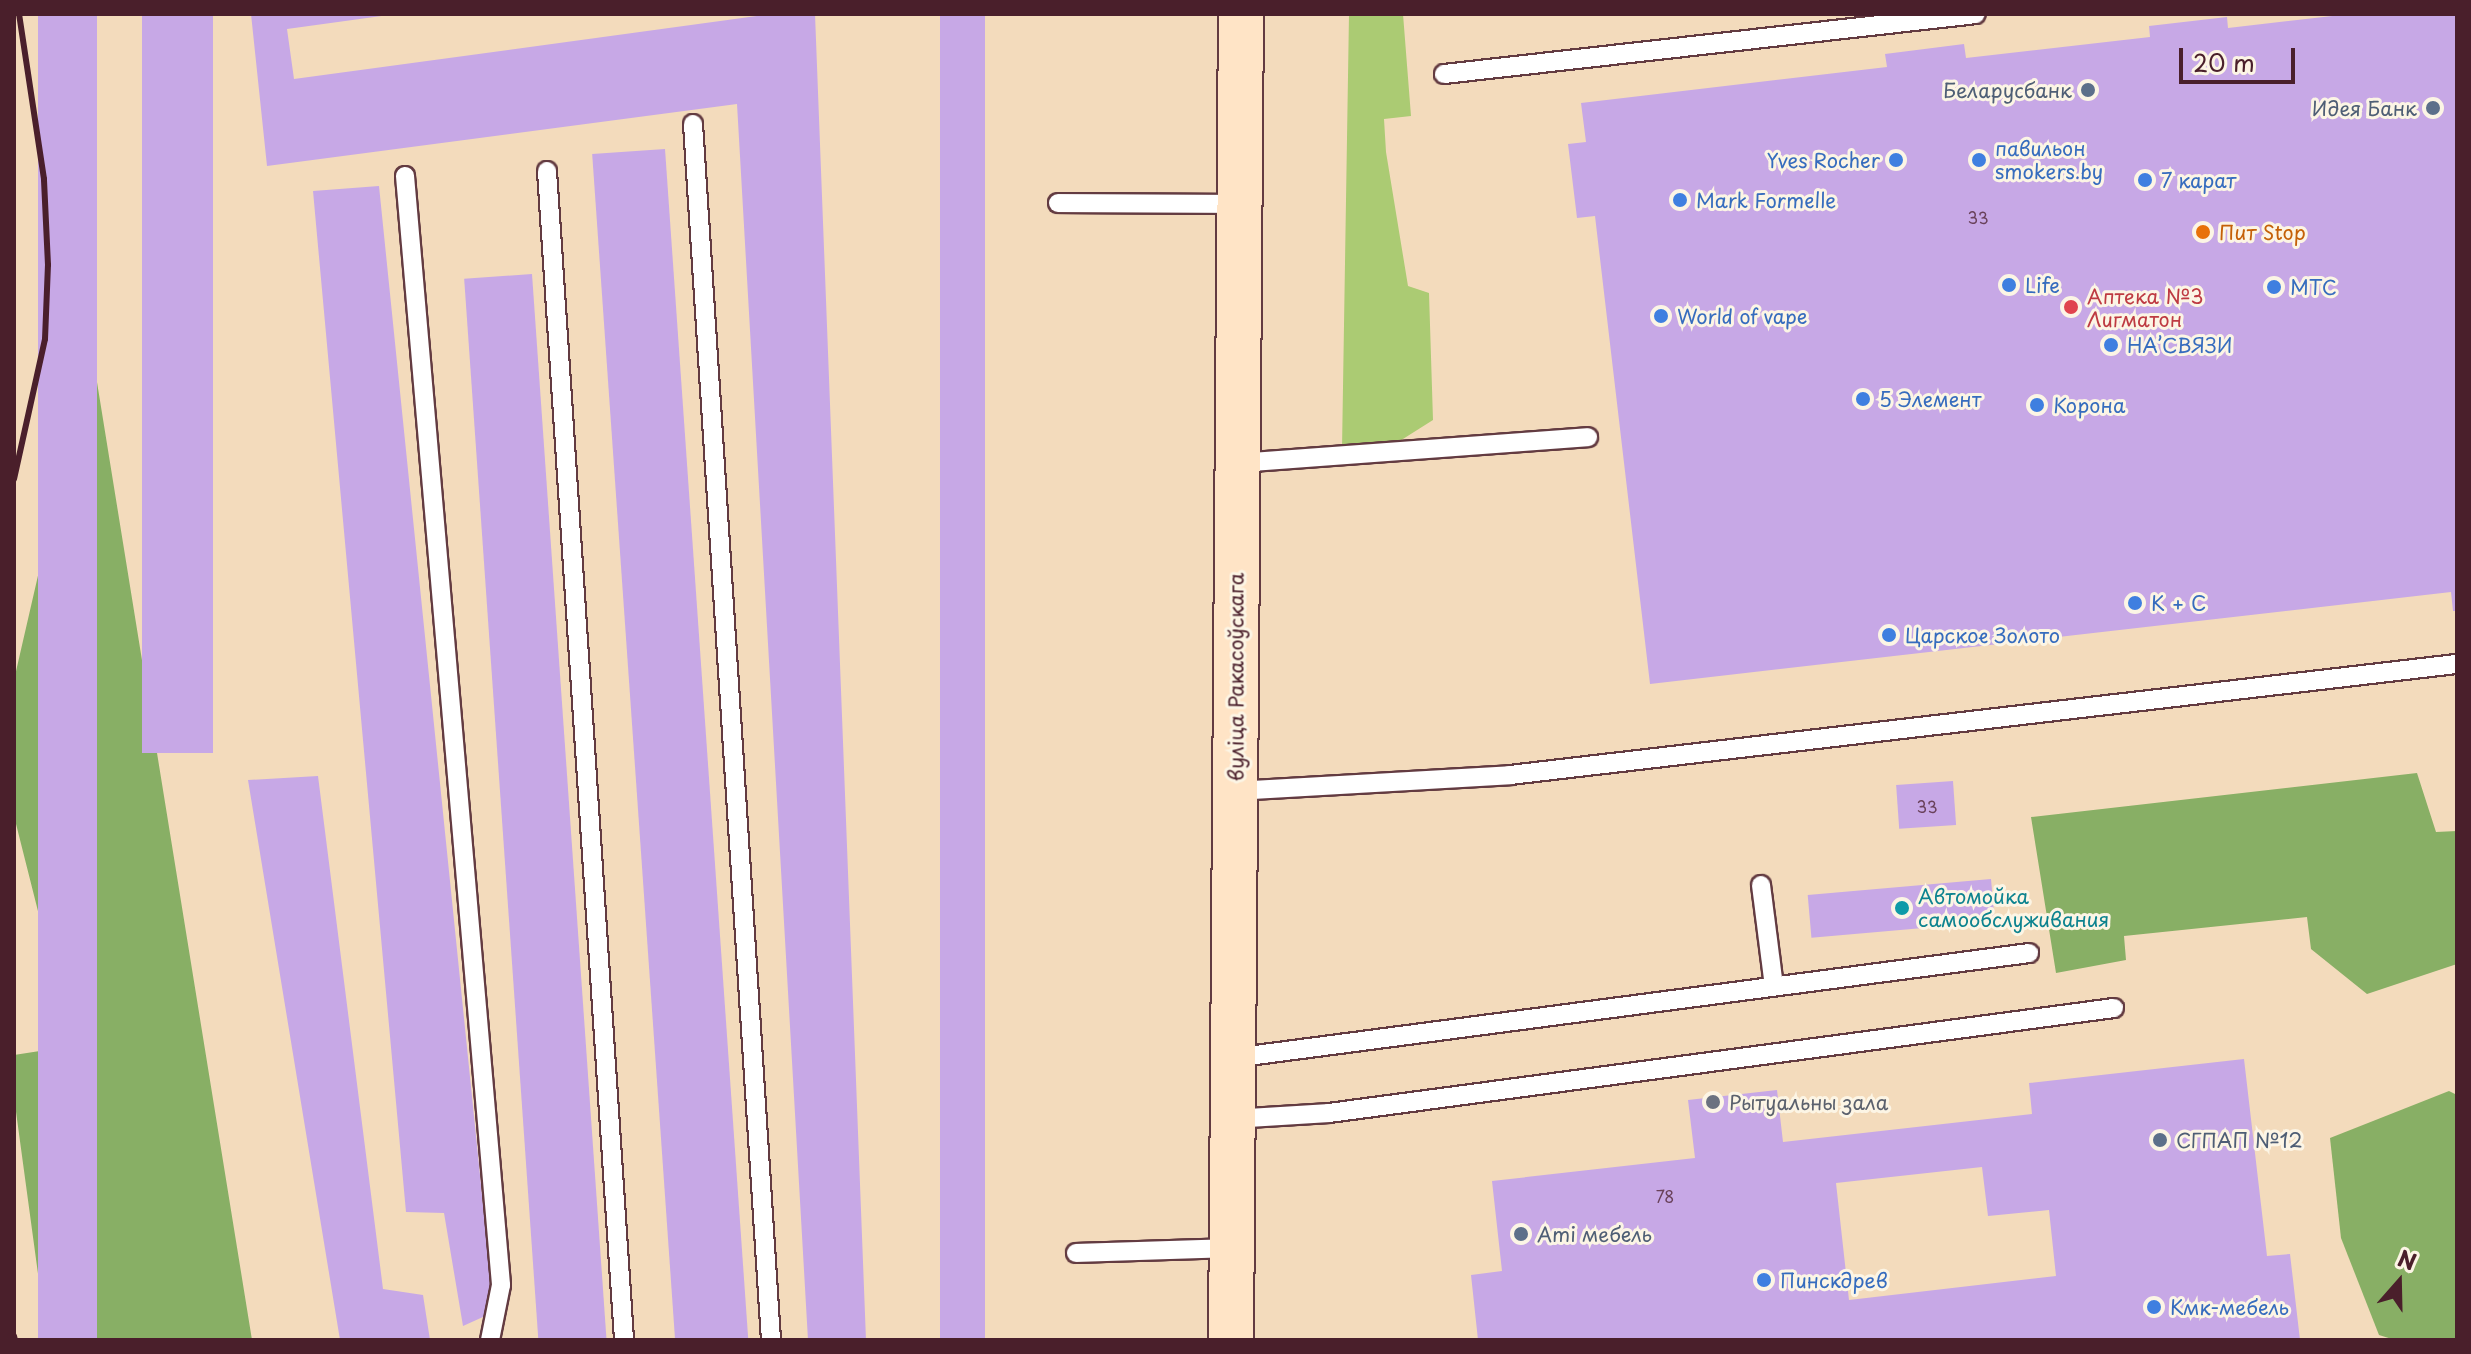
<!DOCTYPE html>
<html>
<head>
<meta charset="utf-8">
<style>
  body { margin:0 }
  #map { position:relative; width:2471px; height:1354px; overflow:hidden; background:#f3dbbc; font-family:"Playpen Sans",sans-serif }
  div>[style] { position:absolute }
  .green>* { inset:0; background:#abcb73 }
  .forest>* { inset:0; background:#88af65 }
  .building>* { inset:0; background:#c7a8e6; transform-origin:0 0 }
  .roads { filter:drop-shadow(2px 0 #633b41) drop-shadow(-2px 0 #633b41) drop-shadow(0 2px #633b41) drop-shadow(0 -2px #633b41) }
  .lane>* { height:18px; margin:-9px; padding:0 9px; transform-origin:9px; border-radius:9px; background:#fff }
  .secondary>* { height:44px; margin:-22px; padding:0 22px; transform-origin:22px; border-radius:22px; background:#ffe4c6 }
  .rail>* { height:6px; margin:-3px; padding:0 3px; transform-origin:3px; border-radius:3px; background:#4a1f2b }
  .dots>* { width:22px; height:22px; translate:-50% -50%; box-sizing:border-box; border:4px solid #fcf5e5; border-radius:50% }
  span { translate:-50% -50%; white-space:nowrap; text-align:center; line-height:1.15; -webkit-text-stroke:6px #fcf5e5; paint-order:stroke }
  .number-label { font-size:16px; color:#69415a }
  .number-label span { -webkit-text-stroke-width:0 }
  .service-label { font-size:20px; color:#4e5e75 }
  .right { translate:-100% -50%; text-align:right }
  .left { translate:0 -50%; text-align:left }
  .shop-label { font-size:20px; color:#366cbe }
  .food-label { font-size:20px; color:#c56008 }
  .health-label { font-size:20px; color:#be3a42 }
  .street-label { font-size:20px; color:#4a1f2b }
  .culture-label { font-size:20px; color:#0d838f }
  .worship-label { font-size:20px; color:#5b616d }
  .frame { position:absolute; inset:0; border:16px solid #4a1f2b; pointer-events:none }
  .north { position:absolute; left:2359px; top:1242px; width:80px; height:80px; -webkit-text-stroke:6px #fcf5e5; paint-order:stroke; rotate:20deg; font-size:22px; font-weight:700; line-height:32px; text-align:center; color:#4a1f2b }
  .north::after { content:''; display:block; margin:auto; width:28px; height:36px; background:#4a1f2b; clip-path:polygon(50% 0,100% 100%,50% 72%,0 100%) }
  .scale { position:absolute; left:2179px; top:48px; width:116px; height:36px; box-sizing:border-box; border:4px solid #4a1f2b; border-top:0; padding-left:10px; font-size:24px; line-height:28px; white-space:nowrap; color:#4a1f2b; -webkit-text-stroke:6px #fcf5e5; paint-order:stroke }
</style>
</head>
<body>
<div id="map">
  <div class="green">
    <div style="clip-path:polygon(1349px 14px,1403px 14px,1411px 116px,1384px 119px,1386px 152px,1408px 286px,1429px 293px,1433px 420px,1395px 444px,1342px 449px)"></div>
  </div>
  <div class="forest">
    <div style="clip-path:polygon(91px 345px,252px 1340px,47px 1340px,14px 1097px,14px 1055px,72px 1046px,14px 816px,14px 680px)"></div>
    <div style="clip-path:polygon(2417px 773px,2436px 832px,2457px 831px,2457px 964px,2367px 994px,2311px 949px,2307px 917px,2124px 936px,2126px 960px,2056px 973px,2031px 817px)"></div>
    <div style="clip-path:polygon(2449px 1091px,2457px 1095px,2457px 1340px,2395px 1340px,2379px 1335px,2341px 1238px,2330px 1138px)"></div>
  </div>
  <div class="building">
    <div style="left:38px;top:14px;width:59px;height:1343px"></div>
    <div style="left:142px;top:14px;width:71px;height:739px"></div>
    <div style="clip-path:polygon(251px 14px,396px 14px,287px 29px,294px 79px,772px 14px,815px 14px,866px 1340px,808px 1340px,737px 104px,267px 166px)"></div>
    <div style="left:940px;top:14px;width:45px;height:1326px"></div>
    <div style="clip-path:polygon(2350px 14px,2457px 14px,2457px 611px,2453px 611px,2451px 592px,1650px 684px,1595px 216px,1577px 218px,1568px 144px,1586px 142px,1581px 103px,1887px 67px,1885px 54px,1964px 44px,1966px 58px,2150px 37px,2149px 26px,2227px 17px,2228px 28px)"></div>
    <div style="left:665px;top:149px;width:1193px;height:73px;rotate:86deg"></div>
    <div style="clip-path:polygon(379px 186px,494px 1312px,463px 1326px,444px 1213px,406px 1212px,313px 191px)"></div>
    <div style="left:532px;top:274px;width:1068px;height:68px;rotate:86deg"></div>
    <div style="clip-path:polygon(318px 776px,383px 1289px,423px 1295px,430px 1340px,340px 1340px,248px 780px)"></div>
    <div style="left:1953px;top:781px;width:44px;height:57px;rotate:86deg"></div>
    <div style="left:1991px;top:879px;width:43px;height:184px;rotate:85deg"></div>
    <div style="clip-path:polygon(evenodd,2244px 1059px,2267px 1256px,2290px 1254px,2300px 1340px,1478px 1340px,1471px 1275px,1502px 1271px,1492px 1181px,1695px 1158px,1688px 1100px,1777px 1090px,1783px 1142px,2032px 1114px,2029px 1083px,2244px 1059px,1982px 1167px,1988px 1216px,2049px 1210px,2056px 1276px,1849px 1300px,1836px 1183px,1982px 1167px)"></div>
  </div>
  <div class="roads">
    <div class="lane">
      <div style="left:1444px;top:74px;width:535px;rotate:-6.43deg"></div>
      <div style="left:693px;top:124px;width:1218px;rotate:86.33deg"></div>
      <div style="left:547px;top:171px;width:1172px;rotate:86.23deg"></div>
      <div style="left:405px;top:176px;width:1113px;rotate:85.05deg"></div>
      <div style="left:501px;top:1285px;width:56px;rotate:101.3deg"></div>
      <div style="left:1058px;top:203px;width:182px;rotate:0.3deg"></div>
      <div style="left:1237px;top:463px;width:352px;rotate:-4.2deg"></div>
      <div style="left:1235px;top:791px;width:275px;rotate:-3.3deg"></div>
      <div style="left:1510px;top:775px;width:953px;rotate:-6.69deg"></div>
      <div style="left:1761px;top:885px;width:102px;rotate:82.7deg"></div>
      <div style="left:1233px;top:1058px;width:803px;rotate:-7.51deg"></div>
      <div style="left:1233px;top:1119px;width:96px;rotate:-3.6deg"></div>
      <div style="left:1329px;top:1113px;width:792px;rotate:-7.62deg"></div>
      <div style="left:1076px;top:1253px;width:156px;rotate:-1.8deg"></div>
    </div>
    <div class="secondary">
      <div style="left:1231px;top:1340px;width:1326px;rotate:-89.57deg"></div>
    </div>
  </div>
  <div class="rail">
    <div style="left:14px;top:479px;width:143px;rotate:-77.5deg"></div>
    <div style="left:45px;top:339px;width:74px;rotate:-87.7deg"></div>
    <div style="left:48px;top:265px;width:86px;rotate:-92.7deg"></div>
    <div style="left:44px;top:179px;width:167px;rotate:-98.6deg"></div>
    <div style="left:14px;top:1336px;width:4px;rotate:76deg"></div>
  </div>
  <div class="dots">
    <div style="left:2088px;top:90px;background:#5c6f8a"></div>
    <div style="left:2433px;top:108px;background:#5c6f8a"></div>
    <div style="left:1896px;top:160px;background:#3f7fe0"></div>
    <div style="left:1979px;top:160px;background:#3f7fe0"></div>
    <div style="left:2145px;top:180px;background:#3f7fe0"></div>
    <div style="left:1680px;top:200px;background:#3f7fe0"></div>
    <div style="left:2203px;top:232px;background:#e8710a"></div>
    <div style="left:2009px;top:285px;background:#3f7fe0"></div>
    <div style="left:2274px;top:287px;background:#3f7fe0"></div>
    <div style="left:2071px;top:307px;background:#e0444e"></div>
    <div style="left:1661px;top:316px;background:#3f7fe0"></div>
    <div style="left:2111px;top:345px;background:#3f7fe0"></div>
    <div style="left:1863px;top:399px;background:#3f7fe0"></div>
    <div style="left:2037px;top:405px;background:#3f7fe0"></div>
    <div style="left:2135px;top:603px;background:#3f7fe0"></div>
    <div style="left:1889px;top:635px;background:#3f7fe0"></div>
    <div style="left:1902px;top:908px;background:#0f9aa8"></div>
    <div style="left:1713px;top:1102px;background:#6b7280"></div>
    <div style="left:2160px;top:1140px;background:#5c6f8a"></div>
    <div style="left:1521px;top:1234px;background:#5c6f8a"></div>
    <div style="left:1764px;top:1280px;background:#3f7fe0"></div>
    <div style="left:2154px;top:1307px;background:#3f7fe0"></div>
  </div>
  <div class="number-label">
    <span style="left:1978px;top:217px">33</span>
    <span style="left:1927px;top:806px">33</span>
    <span style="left:1665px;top:1196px">78</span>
  </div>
  <div class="service-label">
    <span class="right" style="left:2072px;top:90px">Беларусбанк</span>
    <span class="right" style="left:2417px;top:108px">Идея Банк</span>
    <span class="left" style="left:2176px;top:1140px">СГПАП №12</span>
    <span class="left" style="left:1537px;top:1234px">Ami мебель</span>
  </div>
  <div class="shop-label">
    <span class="left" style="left:1995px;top:160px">павильон<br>smokers.by</span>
    <span class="right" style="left:1880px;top:160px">Yves Rocher</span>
    <span class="left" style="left:2161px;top:180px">7 карат</span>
    <span class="left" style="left:1696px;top:200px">Mark Formelle</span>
    <span class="left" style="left:2025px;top:285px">Life</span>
    <span class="left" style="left:2290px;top:287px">МТС</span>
    <span class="left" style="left:1677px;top:316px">World of vape</span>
    <span class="left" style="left:2127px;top:345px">НАʼСВЯЗИ</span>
    <span class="left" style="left:1879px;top:399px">5 Элемент</span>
    <span class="left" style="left:2053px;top:405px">Корона</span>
    <span class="left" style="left:2151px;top:603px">К + С</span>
    <span class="left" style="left:1905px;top:635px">Царское Золото</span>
    <span class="left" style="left:1780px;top:1280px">Пинскдрев</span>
    <span class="left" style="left:2170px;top:1307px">Кмк-мебель</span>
  </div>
  <div class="food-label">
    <span class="left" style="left:2219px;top:232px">Пит Stop</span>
  </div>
  <div class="health-label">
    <span class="left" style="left:2087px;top:308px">Аптека №3<br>Лигматон</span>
  </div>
  <div class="street-label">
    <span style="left:1236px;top:677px;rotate:-90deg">вуліца Ракасоўскага</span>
  </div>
  <div class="culture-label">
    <span class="left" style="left:1918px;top:908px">Автомойка<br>самообслуживания</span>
  </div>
  <div class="worship-label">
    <span class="left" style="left:1729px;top:1102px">Рытуальны зала</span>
  </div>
  <div class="frame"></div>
  <div class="north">N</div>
  <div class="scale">20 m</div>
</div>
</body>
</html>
